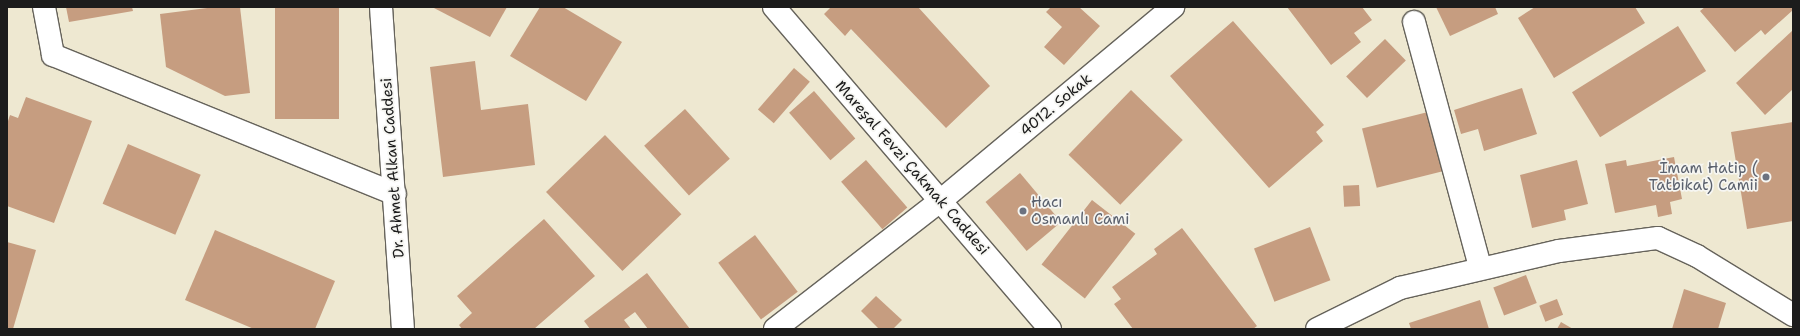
<!DOCTYPE html>
<html>
<head>
<meta charset="utf-8">
<style>
  body { margin:0 }
  #map { position:relative; width:1800px; height:336px; overflow:hidden; background:#eee8d1; font-family:"Shantell Sans",sans-serif }
  div>[style] { position:absolute }
  .building>* { inset:0; background:#c69d80; transform-origin:0 0 }
  .roads { filter:drop-shadow(1px 0 #66635b) drop-shadow(-1px 0 #66635b) drop-shadow(0 1px #66635b) drop-shadow(0 -1px #66635b) }
  .minor>* { height:22px; margin:-11px; padding:0 11px; transform-origin:11px; border-radius:11px; background:#fff }
  .dots>* { width:11px; height:11px; translate:-50% -50%; box-sizing:border-box; border:2px solid #f6f6f2; border-radius:50% }
  span { translate:-50% -50%; white-space:nowrap; text-align:center; line-height:1.15; -webkit-text-stroke:3.5px #f6f6f2; paint-order:stroke }
  .street-label { font-size:15px; color:#1c1c1c }
  .worship-label { font-size:15px; color:#5b616d }
  .right { translate:-100% -50%; text-align:right }
  .left { translate:0 -50%; text-align:left }
  .frame { position:absolute; inset:0; border:8px solid #1c1c1c; pointer-events:none }
</style>
</head>
<body>
<div id="map">
  <div class="building">
    <div style="clip-path:polygon(66px 7px,132px 7px,133px 11px,69px 22px)"></div>
    <div style="clip-path:polygon(215px 7px,240px 7px,250px 93px,225px 96px,166px 67px,160px 14px)"></div>
    <div style="left:275px;top:7px;width:64px;height:112px"></div>
    <div style="clip-path:polygon(432px 7px,507px 7px,490px 37px)"></div>
    <div style="clip-path:polygon(540px 7px,563px 7px,622px 42px,586px 101px,510px 56px)"></div>
    <div style="clip-path:polygon(831px 7px,918px 7px,990px 86px,946px 128px,851px 29px,845px 36px,824px 14px)"></div>
    <div style="clip-path:polygon(1051px 7px,1079px 7px,1100px 26px,1064px 65px,1044px 47px,1062px 27px,1046px 12px)"></div>
    <div style="clip-path:polygon(1287px 7px,1362px 7px,1372px 20px,1354px 33px,1361px 42px,1331px 65px)"></div>
    <div style="clip-path:polygon(1436px 7px,1495px 7px,1498px 14px,1450px 36px)"></div>
    <div style="clip-path:polygon(1535px 7px,1635px 7px,1645px 23px,1554px 78px,1518px 18px)"></div>
    <div style="clip-path:polygon(1705px 7px,1793px 7px,1793px 10px,1765px 35px,1761px 30px,1735px 52px,1700px 11px)"></div>
    <div style="clip-path:polygon(1233px 21px,1324px 125px,1316px 132px,1323px 141px,1269px 188px,1170px 76px)"></div>
    <div style="left:1678px;top:26px;width:53px;height:125px;rotate:58deg"></div>
    <div style="clip-path:polygon(1793px 30px,1793px 89px,1765px 115px,1736px 83px)"></div>
    <div style="left:1385px;top:39px;width:30px;height:54px;rotate:46deg"></div>
    <div style="clip-path:polygon(475px 61px,481px 110px,528px 104px,535px 165px,443px 177px,430px 67px)"></div>
    <div style="left:794px;top:68px;width:21px;height:55px;rotate:41deg"></div>
    <div style="clip-path:polygon(1522px 88px,1537px 134px,1484px 151px,1478px 129px,1461px 134px,1454px 110px)"></div>
    <div style="left:1131px;top:90px;width:72px;height:90px;rotate:44deg"></div>
    <div style="left:814px;top:91px;width:63px;height:33px;rotate:49deg"></div>
    <div style="clip-path:polygon(26px 97px,92px 121px,54px 223px,7px 206px,7px 124px,10px 115px,18px 118px)"></div>
    <div style="left:685px;top:109px;width:67px;height:55px;rotate:48deg"></div>
    <div style="left:1428px;top:112px;width:61px;height:68px;rotate:76deg"></div>
    <div style="clip-path:polygon(1793px 122px,1793px 221px,1747px 229px,1731px 132px)"></div>
    <div style="left:605px;top:135px;width:110px;height:82px;rotate:46deg"></div>
    <div style="left:128px;top:144px;width:79px;height:65px;rotate:23deg"></div>
    <div style="clip-path:polygon(1674px 157px,1682px 199px,1670px 202px,1672px 214px,1658px 217px,1656px 205px,1615px 213px,1605px 164px,1626px 160px,1627px 166px)"></div>
    <div style="left:866px;top:160px;width:63px;height:33px;rotate:49deg"></div>
    <div style="clip-path:polygon(1577px 160px,1588px 204px,1564px 210px,1566px 220px,1532px 228px,1520px 175px)"></div>
    <div style="left:1020px;top:173px;width:64px;height:45px;rotate:50deg"></div>
    <div style="left:1359px;top:185px;width:21px;height:16px;rotate:87deg"></div>
    <div style="left:1092px;top:200px;width:55px;height:82px;rotate:38deg"></div>
    <div style="clip-path:polygon(544px 219px,595px 276px,534px 329px,462px 329px,459px 325px,472px 313px,457px 296px)"></div>
    <div style="left:1310px;top:227px;width:57px;height:60px;rotate:69deg"></div>
    <div style="clip-path:polygon(1182px 228px,1257px 326px,1253px 329px,1133px 329px,1114px 304px,1121px 299px,1112px 287px,1157px 254px,1154px 249px)"></div>
    <div style="clip-path:polygon(215px 230px,335px 281px,315px 329px,254px 329px,185px 300px)"></div>
    <div style="left:755px;top:235px;width:71px;height:46px;rotate:53deg"></div>
    <div style="clip-path:polygon(7px 242px,36px 250px,13px 329px,7px 329px)"></div>
    <div style="clip-path:polygon(647px 273px,690px 329px,648px 329px,635px 312px,624px 320px,631px 329px,590px 329px,584px 321px)"></div>
    <div style="left:1526px;top:275px;width:30px;height:35px;rotate:69deg"></div>
    <div style="clip-path:polygon(1684px 289px,1726px 303px,1718px 329px,1672px 329px)"></div>
    <div style="clip-path:polygon(876px 296px,902px 320px,893px 329px,879px 329px,861px 311px)"></div>
    <div style="left:1557px;top:299px;width:17px;height:19px;rotate:69deg"></div>
    <div style="clip-path:polygon(1480px 300px,1489px 329px,1411px 329px,1409px 323px)"></div>
    <div style="clip-path:polygon(1561px 322px,1573px 329px,1557px 329px)"></div>
  </div>
  <div class="roads">
    <div class="minor">
      <div style="left:44px;top:7px;width:49px;rotate:79.4deg"></div>
      <div style="left:53px;top:55px;width:369px;rotate:22.1deg"></div>
      <div style="left:381px;top:7px;width:323px;rotate:86.1deg"></div>
      <div style="left:774px;top:7px;width:424px;rotate:49.4deg"></div>
      <div style="left:1414px;top:22px;width:254px;rotate:74.9deg"></div>
      <div style="left:775px;top:329px;width:207px;rotate:-37.8deg"></div>
      <div style="left:939px;top:202px;width:305px;rotate:-39.8deg"></div>
      <div style="left:1317px;top:329px;width:93px;rotate:-26.3deg"></div>
      <div style="left:1400px;top:288px;width:163px;rotate:-13.1deg"></div>
      <div style="left:1559px;top:251px;width:100px;rotate:-7.5deg"></div>
      <div style="left:1658px;top:238px;width:43px;rotate:24.8deg"></div>
      <div style="left:1697px;top:256px;width:113px;rotate:31.6deg"></div>
    </div>
  </div>
  <div class="dots">
    <div style="left:1766px;top:177px;background:#6b7280"></div>
    <div style="left:1023px;top:211px;background:#6b7280"></div>
  </div>
  <div class="street-label">
    <span style="left:1056px;top:105px;rotate:-40deg">4012. Sokak</span>
    <span style="left:393px;top:168px;rotate:-94deg">Dr. Ahmet Alkan Caddesi</span>
    <span style="left:912px;top:168px;rotate:49deg">Mareşal Fevzi Çakmak Caddesi</span>
  </div>
  <div class="worship-label">
    <span class="right" style="left:1758px;top:177px">İmam Hatip (<br>Tatbikat) Camii</span>
    <span class="left" style="left:1031px;top:211px">Hacı<br>Osmanlı Cami</span>
  </div>
  <div class="frame"></div>
</div>
</body>
</html>
